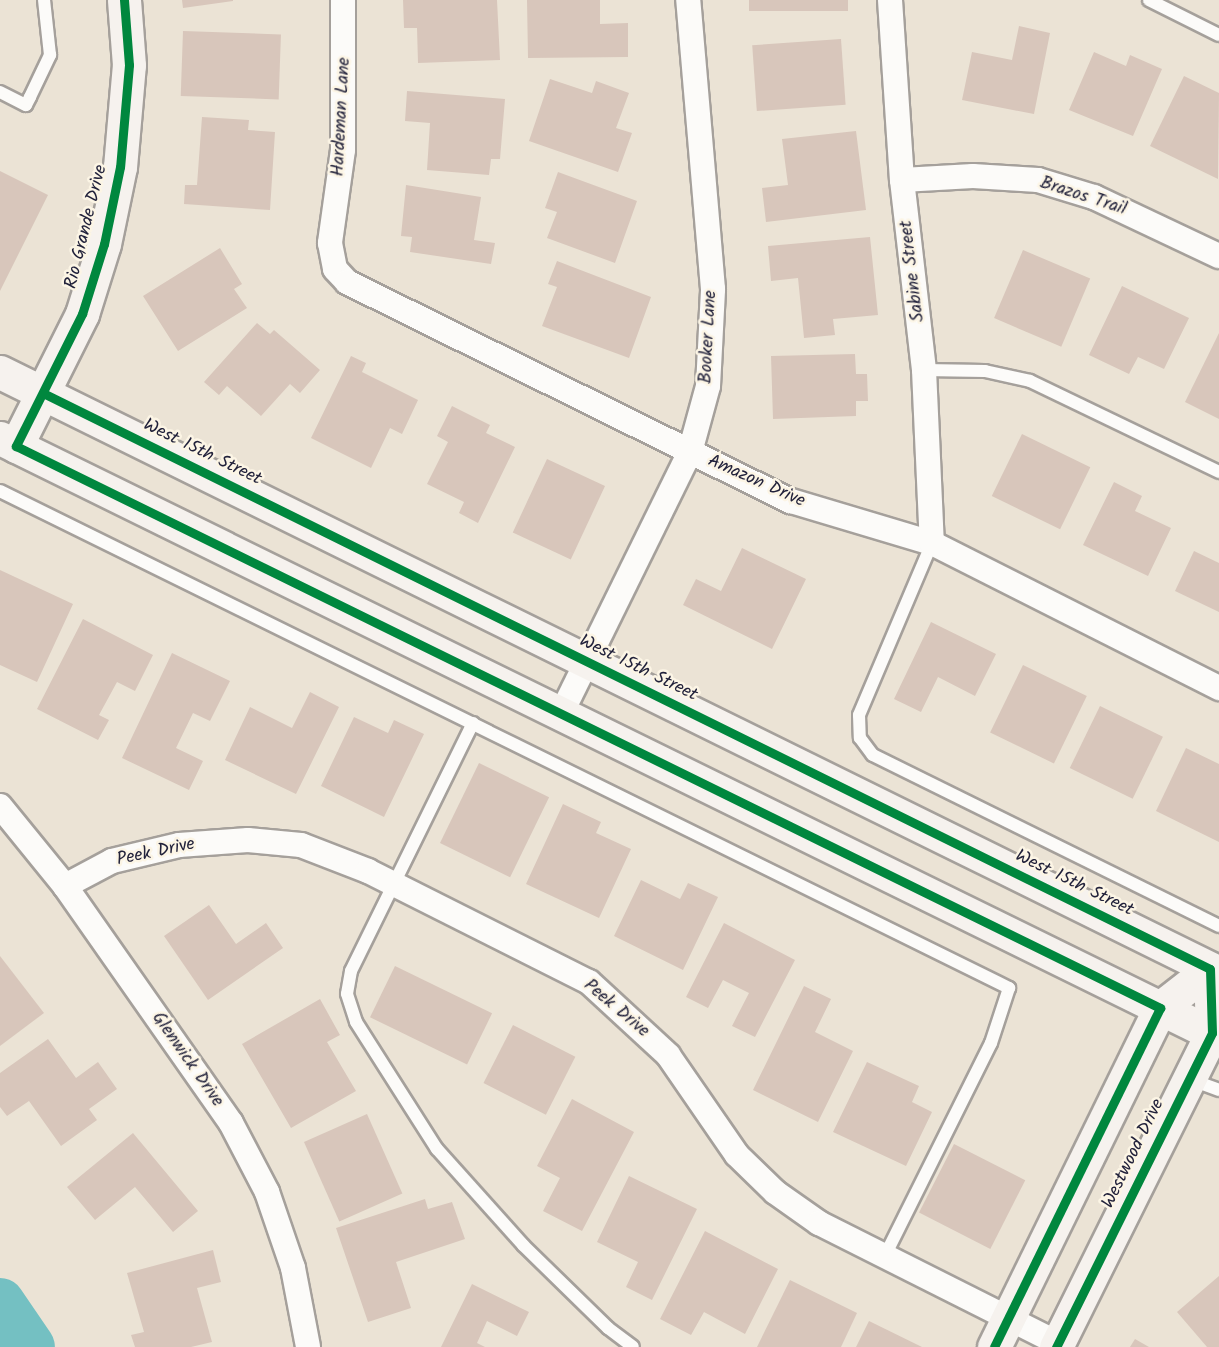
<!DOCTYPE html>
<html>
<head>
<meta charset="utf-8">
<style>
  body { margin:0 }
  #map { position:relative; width:1219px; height:1347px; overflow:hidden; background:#ebe3d5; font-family:Kalam,sans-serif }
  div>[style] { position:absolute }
  .river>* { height:50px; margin:-25px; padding:0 25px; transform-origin:25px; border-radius:25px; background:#74c0c2 }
  .building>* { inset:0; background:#d8c6bb; transform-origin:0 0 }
  .roads { filter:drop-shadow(2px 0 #a5a09b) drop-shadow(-2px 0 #a5a09b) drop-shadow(0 2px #a5a09b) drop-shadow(0 -2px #a5a09b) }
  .lane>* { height:12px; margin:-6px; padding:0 6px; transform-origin:6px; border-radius:6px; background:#fcfbf9 }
  .street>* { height:24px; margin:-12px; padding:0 12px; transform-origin:12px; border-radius:12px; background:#fcfbf9 }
  .secondary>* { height:33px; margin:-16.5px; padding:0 16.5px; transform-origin:16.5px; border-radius:16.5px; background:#f6f2ee }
  .cycleway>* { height:9px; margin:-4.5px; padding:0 4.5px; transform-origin:4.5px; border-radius:4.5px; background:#00873e }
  span { translate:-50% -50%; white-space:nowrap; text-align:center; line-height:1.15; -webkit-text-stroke:5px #fcf5e5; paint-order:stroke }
  .street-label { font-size:18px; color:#22223b }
</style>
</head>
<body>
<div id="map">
  <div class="river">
    <div style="left:0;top:1303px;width:53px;rotate:55.7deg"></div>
  </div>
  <div class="building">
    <div style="clip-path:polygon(182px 0,233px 0,233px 1px,183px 8px)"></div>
    <div style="clip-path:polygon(403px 0,497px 0,500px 60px,418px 63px,417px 28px,404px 28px)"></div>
    <div style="clip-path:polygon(527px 0,600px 0,600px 24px,628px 23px,628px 57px,528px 58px)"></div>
    <div style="left:749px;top:0;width:99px;height:11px"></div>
    <div style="clip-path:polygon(1019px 26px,1050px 33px,1034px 114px,962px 100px,972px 52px,1012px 60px)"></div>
    <div style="left:183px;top:31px;width:98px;height:65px;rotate:2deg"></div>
    <div style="left:841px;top:39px;width:66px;height:89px;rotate:86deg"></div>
    <div style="clip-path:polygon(1094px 52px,1126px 66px,1130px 55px,1162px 69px,1133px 136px,1069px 110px)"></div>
    <div style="clip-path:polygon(1184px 76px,1219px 93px,1218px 179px,1150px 146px)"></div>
    <div style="clip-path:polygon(550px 79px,592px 93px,596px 81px,629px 93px,616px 128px,632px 133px,618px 172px,529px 141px)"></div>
    <div style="clip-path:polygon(407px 91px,505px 99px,500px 159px,491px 159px,489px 175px,427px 170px,430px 123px,405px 121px)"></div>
    <div style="clip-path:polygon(202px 117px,249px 120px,248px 130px,275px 132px,270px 210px,184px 204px,185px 185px,197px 185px)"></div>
    <div style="clip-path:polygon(856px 131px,866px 210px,766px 222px,762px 188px,788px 185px,782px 139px)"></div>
    <div style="clip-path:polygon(0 171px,48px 195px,0 291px)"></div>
    <div style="clip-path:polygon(558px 172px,637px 201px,615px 263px,547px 238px,557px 212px,545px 208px)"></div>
    <div style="clip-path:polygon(406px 185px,481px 197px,474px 240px,495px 243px,491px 264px,410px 252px,412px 237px,401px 236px)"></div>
    <div style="clip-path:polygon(870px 237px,878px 315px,833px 319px,835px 335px,804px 338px,798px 278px,771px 281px,768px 246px)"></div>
    <div style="clip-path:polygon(220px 248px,242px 284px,234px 289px,247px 308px,178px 351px,143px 296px)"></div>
    <div style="left:1023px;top:250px;width:73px;height:74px;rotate:23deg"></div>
    <div style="clip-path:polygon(557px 261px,651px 297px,629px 358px,542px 326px,557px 287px,548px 284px)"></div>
    <div style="clip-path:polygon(1122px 286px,1189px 318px,1164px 369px,1138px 357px,1129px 374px,1089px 355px)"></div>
    <div style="clip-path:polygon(257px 323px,270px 334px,274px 330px,320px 370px,300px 393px,290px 384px,261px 416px,227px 386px,219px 395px,204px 382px)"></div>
    <div style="clip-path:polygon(1219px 333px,1219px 419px,1185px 402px)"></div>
    <div style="clip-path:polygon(855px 354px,856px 374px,867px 374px,868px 401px,856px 401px,856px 416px,773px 419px,771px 356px)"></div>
    <div style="clip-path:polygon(351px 356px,366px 363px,362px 372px,418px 400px,402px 434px,390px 428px,371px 468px,311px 438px)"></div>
    <div style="clip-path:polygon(452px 406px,490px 425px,486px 433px,515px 447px,478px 523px,459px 513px,464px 502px,427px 484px,448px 442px,437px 436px)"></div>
    <div style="left:1022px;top:434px;width:76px;height:69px;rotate:26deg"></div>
    <div style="left:547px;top:459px;width:64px;height:81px;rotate:25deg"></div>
    <div style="clip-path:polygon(1114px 482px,1142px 496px,1135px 511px,1171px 528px,1148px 576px,1083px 545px)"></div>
    <div style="clip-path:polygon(742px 548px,806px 579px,772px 649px,683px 605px,696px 579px,721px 591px)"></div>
    <div style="clip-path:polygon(1194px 551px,1219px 563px,1219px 612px,1175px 591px)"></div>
    <div style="clip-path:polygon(0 570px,73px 604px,37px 682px,0 665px)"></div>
    <div style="clip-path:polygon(83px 619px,153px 655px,135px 691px,117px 682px,99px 715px,109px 720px,98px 740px,37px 709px)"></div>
    <div style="clip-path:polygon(931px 622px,996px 654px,975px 696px,938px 677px,921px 712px,894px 699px)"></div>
    <div style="clip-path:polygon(172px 653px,230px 681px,210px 721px,193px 713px,176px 748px,203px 761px,189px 790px,122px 758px)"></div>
    <div style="left:1023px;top:665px;width:71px;height:75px;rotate:26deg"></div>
    <div style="clip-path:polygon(310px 692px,339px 707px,296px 794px,225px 760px,250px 707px,292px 728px)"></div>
    <div style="left:1100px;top:706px;width:70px;height:69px;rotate:26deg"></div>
    <div style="clip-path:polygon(354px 717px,388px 733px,394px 720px,424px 734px,384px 817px,321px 786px)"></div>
    <div style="clip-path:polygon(1186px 748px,1219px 764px,1219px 842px,1156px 811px)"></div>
    <div style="left:479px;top:763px;width:78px;height:89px;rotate:26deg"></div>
    <div style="clip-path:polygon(563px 804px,601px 822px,596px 833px,631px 849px,599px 918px,526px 884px)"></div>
    <div style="clip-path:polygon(641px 880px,680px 899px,688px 883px,718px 897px,683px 970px,614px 936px)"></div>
    <div style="clip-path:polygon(209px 905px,236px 944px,266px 923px,283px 948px,208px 1000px,164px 936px)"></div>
    <div style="clip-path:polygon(724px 923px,795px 960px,755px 1037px,732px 1026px,749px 993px,723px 980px,708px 1008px,686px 997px)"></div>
    <div style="clip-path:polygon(0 956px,44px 1013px,0 1046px)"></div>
    <div style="left:395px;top:966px;width:108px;height:57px;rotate:26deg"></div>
    <div style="clip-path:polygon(804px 986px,831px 999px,815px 1032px,853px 1051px,818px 1122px,753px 1090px)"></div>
    <div style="clip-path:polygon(320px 999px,340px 1035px,327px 1042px,356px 1091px,291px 1128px,242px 1044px)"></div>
    <div style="left:513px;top:1025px;width:70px;height:65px;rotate:27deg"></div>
    <div style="clip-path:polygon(48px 1039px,76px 1078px,98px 1062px,117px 1089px,89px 1109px,97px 1120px,61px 1146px,29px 1101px,7px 1116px,0 1107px,0 1073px)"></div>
    <div style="clip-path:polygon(867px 1062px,919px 1086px,912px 1102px,932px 1112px,906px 1166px,833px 1132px)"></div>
    <div style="clip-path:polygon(572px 1099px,634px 1132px,582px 1231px,543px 1211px,560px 1178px,537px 1166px)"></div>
    <div style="left:367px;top:1114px;width:87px;height:69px;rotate:66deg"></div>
    <div style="clip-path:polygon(133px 1133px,198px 1211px,173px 1232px,135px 1187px,95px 1220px,67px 1187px)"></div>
    <div style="left:954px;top:1144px;width:80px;height:77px;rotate:27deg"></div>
    <div style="clip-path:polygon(629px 1176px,697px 1209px,652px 1300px,626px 1287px,638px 1262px,597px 1242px)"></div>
    <div style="clip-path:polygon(425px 1199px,428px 1209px,452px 1202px,465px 1239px,396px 1262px,411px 1308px,368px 1322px,336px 1228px)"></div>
    <div style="clip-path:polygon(705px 1231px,778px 1269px,745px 1334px,704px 1312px,691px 1335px,660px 1319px)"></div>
    <div style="clip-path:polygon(213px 1250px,221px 1282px,197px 1288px,212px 1342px,191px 1347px,135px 1347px,131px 1335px,144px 1332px,127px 1273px)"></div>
    <div style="clip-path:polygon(1219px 1276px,1219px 1347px,1207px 1347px,1177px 1312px)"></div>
    <div style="clip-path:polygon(790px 1280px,857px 1313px,841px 1347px,757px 1347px)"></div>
    <div style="clip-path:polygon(472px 1284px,529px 1312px,517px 1336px,487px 1321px,477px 1343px,485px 1347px,441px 1347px)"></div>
    <div style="clip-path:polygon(869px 1321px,922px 1347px,856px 1347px)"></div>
    <div style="clip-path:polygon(1135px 1339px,1149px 1347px,1130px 1347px)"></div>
  </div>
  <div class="roads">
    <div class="lane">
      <div style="left:1149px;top:0;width:78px;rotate:26.6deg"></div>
      <div style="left:0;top:92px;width:29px;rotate:27deg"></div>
      <div style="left:26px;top:105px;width:9px;rotate:-63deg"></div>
      <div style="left:30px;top:97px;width:47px;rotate:-64.5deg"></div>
      <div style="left:50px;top:55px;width:55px;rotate:-96.2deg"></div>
      <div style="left:924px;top:370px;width:61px;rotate:0.9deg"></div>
      <div style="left:985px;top:371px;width:46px;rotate:12.5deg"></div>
      <div style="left:1030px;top:381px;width:210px;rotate:25.7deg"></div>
      <div style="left:0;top:491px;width:1125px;rotate:26.22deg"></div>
      <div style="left:1009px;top:988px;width:58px;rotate:108.1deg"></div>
      <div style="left:991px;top:1043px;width:238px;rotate:116.5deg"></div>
      <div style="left:932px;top:543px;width:187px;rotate:113deg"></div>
      <div style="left:859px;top:715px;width:23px;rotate:88deg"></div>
      <div style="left:860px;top:738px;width:21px;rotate:53deg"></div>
      <div style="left:873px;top:755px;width:386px;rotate:26.3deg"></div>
      <div style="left:473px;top:723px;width:276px;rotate:116.2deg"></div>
      <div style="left:351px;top:971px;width:23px;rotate:100deg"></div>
      <div style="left:347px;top:994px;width:29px;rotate:72deg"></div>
      <div style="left:356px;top:1022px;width:151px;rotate:57.5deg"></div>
      <div style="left:437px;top:1149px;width:129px;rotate:48.1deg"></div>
      <div style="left:523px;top:1245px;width:119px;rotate:44.3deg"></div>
      <div style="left:608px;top:1328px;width:31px;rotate:37deg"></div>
      <div style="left:1189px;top:1079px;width:32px;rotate:20deg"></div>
    </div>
    <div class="street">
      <div style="left:343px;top:0;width:150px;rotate:90deg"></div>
      <div style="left:343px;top:150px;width:94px;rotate:98deg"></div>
      <div style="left:330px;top:243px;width:26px;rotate:79deg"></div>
      <div style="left:335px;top:269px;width:18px;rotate:47deg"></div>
      <div style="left:347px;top:282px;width:495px;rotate:26.3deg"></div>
      <div style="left:791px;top:501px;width:147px;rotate:16.6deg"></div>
      <div style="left:932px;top:543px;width:322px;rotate:26.8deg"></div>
      <div style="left:890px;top:0;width:180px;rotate:86.2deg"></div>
      <div style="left:902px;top:180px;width:191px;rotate:83.4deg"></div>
      <div style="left:924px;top:370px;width:173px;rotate:87.4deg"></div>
      <div style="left:902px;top:180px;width:71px;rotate:-3.2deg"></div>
      <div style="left:973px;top:176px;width:65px;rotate:3.5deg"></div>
      <div style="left:1038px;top:180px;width:59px;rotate:16.9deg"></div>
      <div style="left:1094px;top:197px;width:138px;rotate:25.3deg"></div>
      <div style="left:561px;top:714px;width:292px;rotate:-63.8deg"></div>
      <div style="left:690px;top:452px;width:68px;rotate:-74.7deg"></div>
      <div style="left:708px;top:386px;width:97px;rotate:-87deg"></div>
      <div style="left:713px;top:289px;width:290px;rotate:-94.9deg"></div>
      <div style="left:0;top:806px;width:103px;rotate:50.9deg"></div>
      <div style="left:65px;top:886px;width:289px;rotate:55deg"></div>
      <div style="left:231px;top:1123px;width:78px;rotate:62.4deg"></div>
      <div style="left:267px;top:1192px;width:80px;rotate:71.1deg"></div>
      <div style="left:293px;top:1268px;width:80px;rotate:79.2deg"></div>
      <div style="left:65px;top:886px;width:53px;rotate:-28deg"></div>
      <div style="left:112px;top:861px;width:69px;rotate:-13.4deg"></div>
      <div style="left:179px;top:845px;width:69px;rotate:-4.1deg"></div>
      <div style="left:248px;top:840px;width:53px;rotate:5.4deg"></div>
      <div style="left:301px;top:845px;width:72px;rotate:21.2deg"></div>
      <div style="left:368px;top:871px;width:247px;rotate:26.7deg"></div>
      <div style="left:589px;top:982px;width:108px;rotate:42.7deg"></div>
      <div style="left:668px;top:1055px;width:121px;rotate:55.4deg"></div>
      <div style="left:737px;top:1155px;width:53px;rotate:44.2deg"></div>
      <div style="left:775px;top:1192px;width:54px;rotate:35.2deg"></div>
      <div style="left:819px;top:1223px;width:267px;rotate:26.7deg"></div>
    </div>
    <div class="secondary">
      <div style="left:0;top:372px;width:1359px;rotate:26.24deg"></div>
      <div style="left:0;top:438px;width:1358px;rotate:26.17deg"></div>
      <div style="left:16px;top:446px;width:148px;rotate:-63.4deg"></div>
      <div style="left:82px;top:314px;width:73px;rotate:-72.6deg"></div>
      <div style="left:104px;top:244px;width:79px;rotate:-78.3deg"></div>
      <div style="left:120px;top:167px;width:102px;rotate:-85deg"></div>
      <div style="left:129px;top:65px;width:65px;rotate:-94.4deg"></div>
      <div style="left:994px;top:1347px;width:377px;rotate:-63.9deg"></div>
      <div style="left:1160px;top:1008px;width:63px;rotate:-38deg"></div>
      <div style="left:1056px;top:1347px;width:351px;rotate:-63.6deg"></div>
      <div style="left:1212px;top:1033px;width:64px;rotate:-91.8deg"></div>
    </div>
  </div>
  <div class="cycleway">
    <div style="left:124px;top:0;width:65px;rotate:85.6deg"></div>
    <div style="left:129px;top:65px;width:102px;rotate:95deg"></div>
    <div style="left:120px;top:167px;width:79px;rotate:101.7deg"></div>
    <div style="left:104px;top:244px;width:73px;rotate:107.4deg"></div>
    <div style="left:82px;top:314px;width:148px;rotate:116.6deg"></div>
    <div style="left:16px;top:446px;width:1275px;rotate:26.16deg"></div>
    <div style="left:1160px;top:1008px;width:377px;rotate:116.1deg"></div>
    <div style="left:43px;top:393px;width:1301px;rotate:26.27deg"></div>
    <div style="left:1210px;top:969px;width:64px;rotate:88.2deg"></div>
    <div style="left:1212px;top:1033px;width:351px;rotate:116.4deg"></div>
  </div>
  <div class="street-label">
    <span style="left:342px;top:117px;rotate:-87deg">Hardeman Lane</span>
    <span style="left:1083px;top:197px;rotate:18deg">Brazos Trail</span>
    <span style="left:87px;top:227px;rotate:-76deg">Rio Grande Drive</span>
    <span style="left:913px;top:271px;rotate:-97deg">Sabine Street</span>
    <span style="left:709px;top:337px;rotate:-87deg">Booker Lane</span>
    <span style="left:202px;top:453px;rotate:26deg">West 15th Street</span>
    <span style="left:756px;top:482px;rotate:24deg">Amazon Drive</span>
    <span style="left:638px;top:669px;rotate:26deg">West 15th Street</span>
    <span style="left:156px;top:853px;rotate:-12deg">Peek Drive</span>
    <span style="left:1074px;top:884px;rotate:26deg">West 15th Street</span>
    <span style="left:616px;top:1009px;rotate:40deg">Peek Drive</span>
    <span style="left:187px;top:1060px;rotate:55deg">Glenwick Drive</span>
    <span style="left:1134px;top:1154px;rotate:-64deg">Westwood Drive</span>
  </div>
</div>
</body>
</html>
